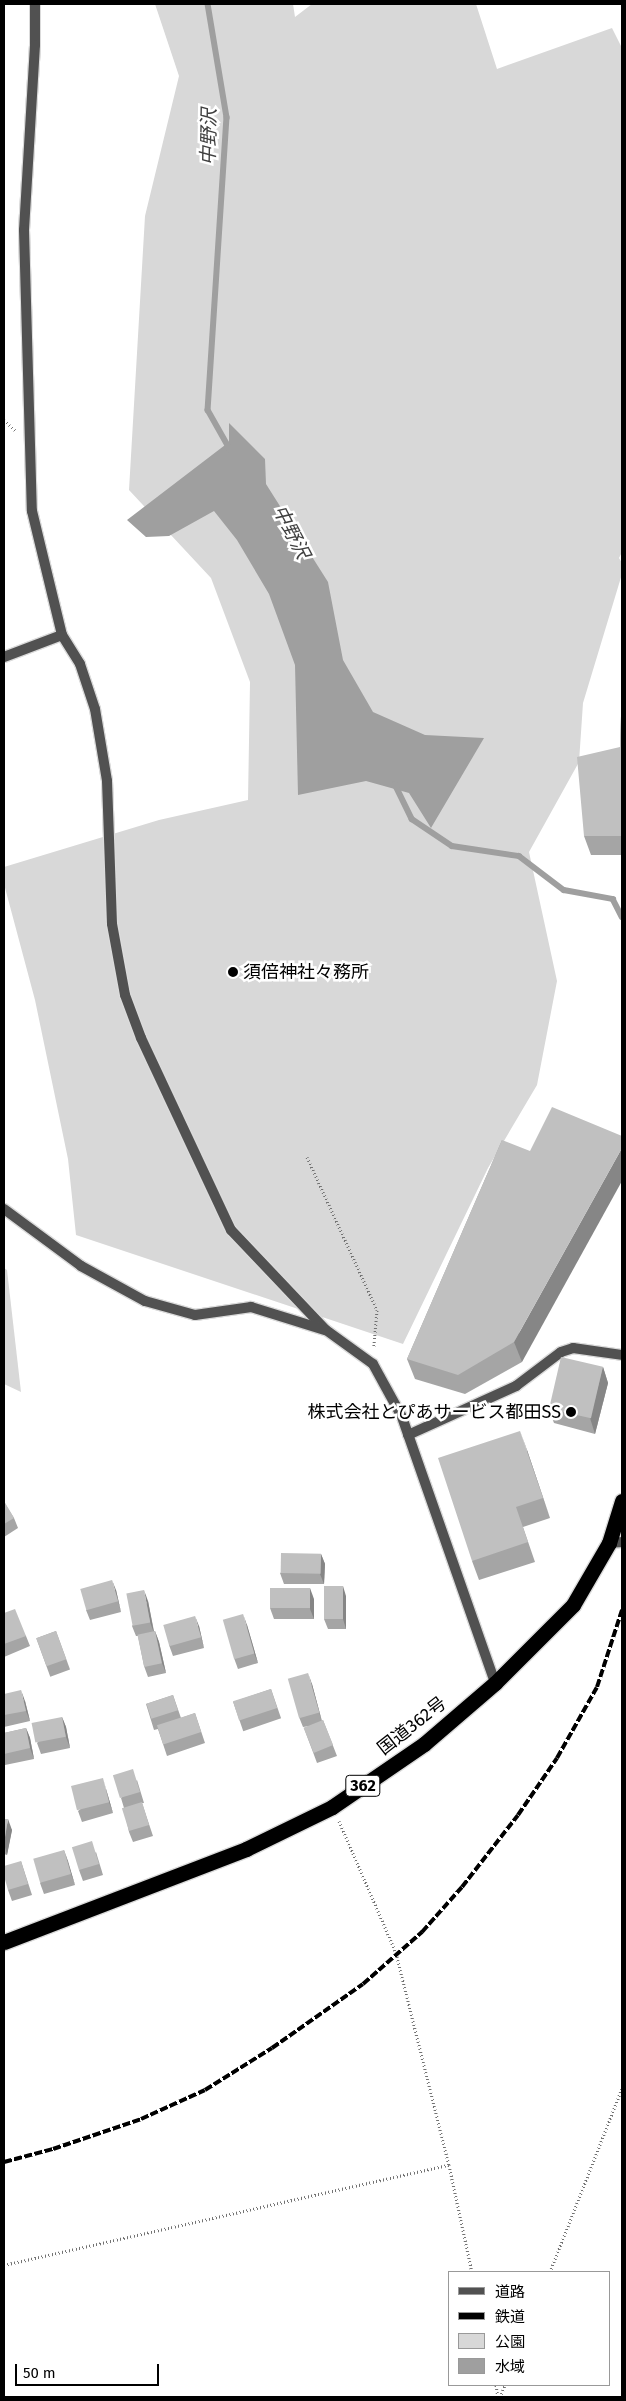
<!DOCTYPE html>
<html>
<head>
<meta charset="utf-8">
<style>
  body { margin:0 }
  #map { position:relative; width:626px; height:2401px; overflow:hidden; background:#fff; font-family:"Fira Sans","Noto Sans JP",sans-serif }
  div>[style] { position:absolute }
  .green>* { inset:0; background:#d8d8d8 }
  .water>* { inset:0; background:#9f9f9f }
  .stream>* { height:5.5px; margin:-2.75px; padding:0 2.75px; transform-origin:2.75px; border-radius:2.75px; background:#9f9f9f }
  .path>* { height:3px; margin-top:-1.5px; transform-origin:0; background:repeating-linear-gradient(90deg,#737373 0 1px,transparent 0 3.5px) }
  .roads { filter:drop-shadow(1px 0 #dbdbdb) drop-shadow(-1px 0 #dbdbdb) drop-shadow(0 1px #dbdbdb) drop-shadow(0 -1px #dbdbdb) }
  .street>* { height:10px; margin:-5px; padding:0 5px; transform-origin:5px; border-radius:5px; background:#515151 }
  .highway>* { height:15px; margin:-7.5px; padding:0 7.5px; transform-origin:7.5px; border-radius:7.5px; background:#000 }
  .rail>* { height:4px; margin-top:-2px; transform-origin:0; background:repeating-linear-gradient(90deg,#000 0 8px,transparent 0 10.5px) }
  .wall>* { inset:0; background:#a5a5a5; transform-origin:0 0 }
  .shaded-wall>* { inset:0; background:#868686 }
  .building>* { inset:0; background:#c0c0c0; transform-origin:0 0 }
  .dots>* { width:14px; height:14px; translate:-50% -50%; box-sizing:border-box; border:2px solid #fff; border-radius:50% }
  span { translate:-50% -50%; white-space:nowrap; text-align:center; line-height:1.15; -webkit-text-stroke:5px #fff; paint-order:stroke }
  .shield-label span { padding:1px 4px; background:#fff; border:1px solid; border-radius:4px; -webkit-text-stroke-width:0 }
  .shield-label { font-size:16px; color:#000; font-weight:700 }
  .poi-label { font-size:18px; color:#000 }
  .left { translate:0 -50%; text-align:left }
  .right { translate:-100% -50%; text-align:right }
  .street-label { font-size:18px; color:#000 }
  .water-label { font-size:19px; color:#404040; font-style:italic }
  .frame { position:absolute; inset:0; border:5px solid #000; pointer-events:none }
  .legend { position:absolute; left:448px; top:2271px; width:162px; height:115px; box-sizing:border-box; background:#fff; border:1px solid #999; margin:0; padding:6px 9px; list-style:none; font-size:15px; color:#000 }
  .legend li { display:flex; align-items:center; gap:10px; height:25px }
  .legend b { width:25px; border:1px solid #999 }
  .scale { position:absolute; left:15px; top:2364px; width:144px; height:22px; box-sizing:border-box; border:2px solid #000; border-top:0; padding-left:6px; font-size:15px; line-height:18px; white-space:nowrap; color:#000; -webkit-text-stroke:4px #fff; paint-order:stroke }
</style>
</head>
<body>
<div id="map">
  <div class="green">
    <div style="clip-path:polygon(155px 4px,293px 4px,295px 17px,312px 4px,476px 4px,497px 69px,612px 28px,622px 48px,622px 552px,619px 558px,622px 563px,622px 574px,583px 703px,579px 762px,529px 852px,557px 981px,537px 1085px,488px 1168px,403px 1344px,76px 1235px,68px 1159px,35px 1000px,4px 884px,4px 867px,159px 820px,248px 800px,250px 682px,211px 578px,129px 490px,145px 216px,179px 76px)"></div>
    <div style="clip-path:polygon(4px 1268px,7px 1270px,21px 1392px,4px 1384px)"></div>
  </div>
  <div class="water">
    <div style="clip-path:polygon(229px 423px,265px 459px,266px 484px,328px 582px,343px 660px,373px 712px,425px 735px,484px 738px,431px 828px,409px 793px,366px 781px,298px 795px,295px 665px,269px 594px,237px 540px,214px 511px,169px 536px,146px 537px,127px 520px,229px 442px)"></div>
  </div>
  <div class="stream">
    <div style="left:208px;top:4px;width:115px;rotate:80.5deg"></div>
    <div style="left:227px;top:117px;width:294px;rotate:93.7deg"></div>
    <div style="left:208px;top:410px;width:45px;rotate:60.6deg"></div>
    <div style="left:395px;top:784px;width:39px;rotate:64deg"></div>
    <div style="left:412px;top:819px;width:48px;rotate:34deg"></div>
    <div style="left:452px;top:846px;width:68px;rotate:8.5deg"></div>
    <div style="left:519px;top:856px;width:56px;rotate:37.1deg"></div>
    <div style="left:564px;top:890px;width:50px;rotate:10.4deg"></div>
    <div style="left:613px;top:899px;width:20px;rotate:63deg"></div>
  </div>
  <div class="path">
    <div style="left:4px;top:420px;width:16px;rotate:43deg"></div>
    <div style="left:307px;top:1157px;width:168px;rotate:65.4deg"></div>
    <div style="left:377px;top:1310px;width:38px;rotate:95deg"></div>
    <div style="left:339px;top:1821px;width:144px;rotate:66.6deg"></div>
    <div style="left:396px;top:1953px;width:219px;rotate:76deg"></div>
    <div style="left:449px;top:2165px;width:109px;rotate:77.9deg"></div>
    <div style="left:4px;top:2265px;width:456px;rotate:-12.7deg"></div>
    <div style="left:550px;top:2272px;width:198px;rotate:-68.6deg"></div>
    <div style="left:496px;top:2385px;width:12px;rotate:81deg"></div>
    <div style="left:500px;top:2397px;width:13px;rotate:-67deg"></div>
  </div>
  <div class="roads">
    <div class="street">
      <div style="left:35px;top:4px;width:41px;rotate:90deg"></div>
      <div style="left:35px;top:45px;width:185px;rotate:93.4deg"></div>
      <div style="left:24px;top:230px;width:281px;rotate:88.4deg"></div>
      <div style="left:32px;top:511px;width:128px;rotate:76.4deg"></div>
      <div style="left:62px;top:635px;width:34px;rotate:58deg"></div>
      <div style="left:80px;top:664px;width:47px;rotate:71.6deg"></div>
      <div style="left:95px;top:709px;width:73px;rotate:80.5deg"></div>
      <div style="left:107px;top:781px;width:143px;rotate:88deg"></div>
      <div style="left:112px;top:924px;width:72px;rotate:79.6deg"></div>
      <div style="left:125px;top:995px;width:46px;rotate:69.6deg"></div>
      <div style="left:141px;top:1038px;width:212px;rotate:64.9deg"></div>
      <div style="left:231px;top:1230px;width:138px;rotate:46.5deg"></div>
      <div style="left:326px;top:1330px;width:58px;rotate:35.9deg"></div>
      <div style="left:373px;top:1364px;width:60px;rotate:61.3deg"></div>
      <div style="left:402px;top:1417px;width:282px;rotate:70.7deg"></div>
      <div style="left:4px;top:657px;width:62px;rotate:-20.8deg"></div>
      <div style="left:4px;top:1209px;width:96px;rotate:36.5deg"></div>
      <div style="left:81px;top:1266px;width:73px;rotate:28.7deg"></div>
      <div style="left:145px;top:1301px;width:52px;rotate:15.6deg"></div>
      <div style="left:195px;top:1315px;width:57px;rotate:-8.1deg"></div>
      <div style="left:251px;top:1307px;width:77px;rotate:17.3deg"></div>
      <div style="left:408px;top:1435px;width:119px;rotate:-24.4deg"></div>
      <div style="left:516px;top:1386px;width:56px;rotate:-37.1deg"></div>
      <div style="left:561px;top:1352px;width:13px;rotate:-18deg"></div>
      <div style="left:573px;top:1348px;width:49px;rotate:8.1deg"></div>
      <div style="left:609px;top:1543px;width:13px;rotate:-4deg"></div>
    </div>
    <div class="highway">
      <div style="left:4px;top:1942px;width:259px;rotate:-21deg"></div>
      <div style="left:246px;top:1849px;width:96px;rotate:-26deg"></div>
      <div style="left:332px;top:1807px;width:112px;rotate:-34.4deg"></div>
      <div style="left:424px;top:1744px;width:94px;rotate:-40.7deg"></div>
      <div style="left:495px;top:1683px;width:110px;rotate:-45deg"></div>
      <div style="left:573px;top:1605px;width:72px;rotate:-59.9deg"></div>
      <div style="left:609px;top:1543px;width:44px;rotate:-72.8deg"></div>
    </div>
  </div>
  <div class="rail">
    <div style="left:4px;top:2162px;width:51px;rotate:-14.9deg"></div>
    <div style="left:53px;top:2149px;width:93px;rotate:-18.8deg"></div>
    <div style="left:141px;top:2119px;width:70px;rotate:-24.4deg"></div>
    <div style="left:205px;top:2090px;width:79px;rotate:-32.1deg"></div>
    <div style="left:272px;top:2048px;width:111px;rotate:-35.1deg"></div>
    <div style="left:363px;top:1984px;width:79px;rotate:-41.4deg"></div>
    <div style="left:422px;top:1932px;width:60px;rotate:-48.4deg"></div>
    <div style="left:462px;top:1887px;width:91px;rotate:-52.1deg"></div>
    <div style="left:518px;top:1815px;width:69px;rotate:-55.6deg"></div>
    <div style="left:557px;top:1758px;width:81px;rotate:-60.6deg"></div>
    <div style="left:597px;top:1687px;width:81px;rotate:-72deg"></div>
  </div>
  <div class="wall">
    <div style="clip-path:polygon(622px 684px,622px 855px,591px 855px,584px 836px,620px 747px)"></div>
    <div style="clip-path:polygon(502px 1140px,522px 1362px,465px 1394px,415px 1379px,407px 1359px)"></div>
    <div style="clip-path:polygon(603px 1367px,608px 1383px,595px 1434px,554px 1423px,548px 1408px)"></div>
    <div style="clip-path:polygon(527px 1450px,550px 1518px,523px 1527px,535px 1562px,479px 1580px,472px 1561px)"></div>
    <div style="clip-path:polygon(4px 1502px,14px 1518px,18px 1528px,4px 1537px)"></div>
    <div style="clip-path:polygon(321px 1554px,325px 1564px,324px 1584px,284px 1584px,280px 1573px)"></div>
    <div style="clip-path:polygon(116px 1590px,121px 1612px,90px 1620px,86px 1610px)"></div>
    <div style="clip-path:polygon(346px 1596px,346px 1629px,328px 1629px,324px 1619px)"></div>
    <div style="clip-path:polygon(314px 1599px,314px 1619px,274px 1619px,270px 1608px)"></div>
    <div style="clip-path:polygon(148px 1601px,154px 1631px,155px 1631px,159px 1642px,166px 1673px,148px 1677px,144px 1666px,138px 1636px,136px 1636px,132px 1626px)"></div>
    <div style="clip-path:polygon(4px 1613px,26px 1636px,30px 1646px,4px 1657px)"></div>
    <div style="clip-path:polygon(247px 1625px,258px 1663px,238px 1669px,234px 1658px)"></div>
    <div style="clip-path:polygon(199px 1626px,204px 1648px,173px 1656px,169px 1645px)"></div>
    <div style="left:56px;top:1631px;width:41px;height:21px;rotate:70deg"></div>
    <div style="clip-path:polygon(312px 1684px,322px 1721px,323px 1720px,337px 1756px,317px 1763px,304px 1728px,310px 1726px,303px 1727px,299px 1717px)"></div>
    <div style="left:271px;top:1689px;width:31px;height:40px;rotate:71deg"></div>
    <div style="clip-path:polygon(4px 1694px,25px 1701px,30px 1721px,4px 1727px)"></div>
    <div style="clip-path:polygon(173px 1695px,181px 1718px,195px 1713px,205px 1743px,167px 1756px,158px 1729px,154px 1730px,146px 1704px)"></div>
    <div style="clip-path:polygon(62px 1717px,66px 1727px,70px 1748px,41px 1754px,37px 1743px)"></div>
    <div style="clip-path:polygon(26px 1728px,30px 1738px,34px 1759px,5px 1765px,4px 1762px,4px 1733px)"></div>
    <div style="clip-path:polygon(137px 1780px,144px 1803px,142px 1803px,153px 1836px,133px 1842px,129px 1832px,124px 1808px,121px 1798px)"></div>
    <div style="clip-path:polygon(106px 1789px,113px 1813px,82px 1822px,78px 1811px)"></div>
    <div style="clip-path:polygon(4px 1819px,12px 1830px,7px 1855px,4px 1854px)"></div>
    <div style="clip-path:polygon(64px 1850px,75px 1885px,44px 1894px,40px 1883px)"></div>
    <div style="clip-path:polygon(96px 1852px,103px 1875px,83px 1881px,79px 1870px)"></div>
    <div style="clip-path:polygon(21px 1861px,32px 1895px,12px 1901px,8px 1890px)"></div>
  </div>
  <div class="shaded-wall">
    <div style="clip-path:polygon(622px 1148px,622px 1181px,522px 1362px,514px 1342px)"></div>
    <div style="clip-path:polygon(603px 1367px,608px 1383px,595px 1434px,590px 1418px)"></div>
    <div style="clip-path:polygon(520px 1431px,527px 1450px,550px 1518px,543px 1498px)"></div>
    <div style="clip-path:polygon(321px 1554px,325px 1564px,324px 1584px,320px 1574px)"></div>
    <div style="clip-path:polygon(112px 1580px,116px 1590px,121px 1612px,118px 1601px)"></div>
    <div style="clip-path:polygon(343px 1586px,346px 1596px,346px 1629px,343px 1619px)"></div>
    <div style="clip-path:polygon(310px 1588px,314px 1599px,314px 1619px,310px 1609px)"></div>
    <div style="clip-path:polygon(144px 1590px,148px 1601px,154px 1633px,150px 1622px)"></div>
    <div style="clip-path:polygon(243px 1614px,247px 1625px,258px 1663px,254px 1653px)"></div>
    <div style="clip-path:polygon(195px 1616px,199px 1626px,204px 1648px,201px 1637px)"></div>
    <div style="clip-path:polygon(155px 1631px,159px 1642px,166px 1673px,162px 1663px)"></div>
    <div style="clip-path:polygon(308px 1673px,312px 1684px,322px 1722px,319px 1712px)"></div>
    <div style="clip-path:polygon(21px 1690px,25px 1701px,30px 1721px,26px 1711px)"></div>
    <div style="clip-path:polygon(62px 1717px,66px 1727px,70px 1748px,66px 1737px)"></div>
    <div style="clip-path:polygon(26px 1728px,30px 1738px,34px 1759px,30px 1748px)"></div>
    <div style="clip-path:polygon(103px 1778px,106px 1789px,113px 1813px,109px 1802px)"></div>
    <div style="clip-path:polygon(8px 1819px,12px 1830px,7px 1855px,4px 1843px)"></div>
    <div style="clip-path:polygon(64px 1850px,68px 1861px,75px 1885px,71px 1874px)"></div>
  </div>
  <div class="building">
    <div style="clip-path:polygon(622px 684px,622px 836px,584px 836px,577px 757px,620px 747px)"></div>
    <div style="clip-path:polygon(552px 1107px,622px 1136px,622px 1148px,514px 1342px,458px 1375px,407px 1359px,502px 1140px,530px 1151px)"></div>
    <div style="left:561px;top:1357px;width:43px;height:53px;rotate:13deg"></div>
    <div style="clip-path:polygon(520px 1431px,543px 1498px,516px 1507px,528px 1542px,472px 1561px,438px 1458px)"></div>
    <div style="clip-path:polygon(4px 1501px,14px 1518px,4px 1524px)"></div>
    <div style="left:281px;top:1553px;width:40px;height:20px;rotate:1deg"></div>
    <div style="left:112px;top:1580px;width:22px;height:33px;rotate:74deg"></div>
    <div style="left:324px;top:1586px;width:19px;height:33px"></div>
    <div style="left:270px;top:1588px;width:40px;height:20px"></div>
    <div style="left:144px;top:1590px;width:33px;height:18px;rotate:79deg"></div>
    <div style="clip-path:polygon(15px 1609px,26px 1636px,4px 1644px,4px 1613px)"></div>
    <div style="left:243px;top:1614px;width:41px;height:21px;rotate:74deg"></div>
    <div style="left:195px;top:1616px;width:22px;height:33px;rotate:74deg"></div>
    <div style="left:56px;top:1631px;width:30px;height:21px;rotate:70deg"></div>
    <div style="left:155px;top:1631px;width:33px;height:18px;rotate:78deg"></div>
    <div style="left:308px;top:1673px;width:41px;height:21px;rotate:74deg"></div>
    <div style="left:271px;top:1689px;width:20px;height:40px;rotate:72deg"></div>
    <div style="clip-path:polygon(21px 1690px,26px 1711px,4px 1715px,4px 1694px)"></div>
    <div style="left:173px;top:1695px;width:16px;height:28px;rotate:72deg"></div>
    <div style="left:195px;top:1713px;width:20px;height:40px;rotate:72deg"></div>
    <div style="left:62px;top:1717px;width:20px;height:31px;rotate:79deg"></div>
    <div style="left:323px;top:1720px;width:27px;height:21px;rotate:68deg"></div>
    <div style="clip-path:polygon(26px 1728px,30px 1748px,4px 1754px,4px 1733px)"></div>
    <div style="left:133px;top:1769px;width:24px;height:21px;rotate:73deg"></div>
    <div style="left:103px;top:1778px;width:25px;height:33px;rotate:76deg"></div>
    <div style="left:142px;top:1802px;width:24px;height:21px;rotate:73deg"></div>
    <div style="clip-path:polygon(4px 1819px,8px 1819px,4px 1843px)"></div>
    <div style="left:92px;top:1841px;width:24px;height:21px;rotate:73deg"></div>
    <div style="left:64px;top:1850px;width:25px;height:32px;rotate:74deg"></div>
    <div style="clip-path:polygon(21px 1861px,28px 1884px,8px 1890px,4px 1876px,4px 1866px)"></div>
  </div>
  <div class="dots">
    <div style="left:233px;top:972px;background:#000"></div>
    <div style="left:571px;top:1412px;background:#000"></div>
  </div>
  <div class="shield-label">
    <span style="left:363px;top:1786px">362</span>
  </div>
  <div class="poi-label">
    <span class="left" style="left:243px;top:972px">須倍神社々務所</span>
    <span class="right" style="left:561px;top:1412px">株式会社とぴあサービス都田SS</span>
  </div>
  <div class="street-label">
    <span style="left:412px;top:1726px;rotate:-38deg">国道362号</span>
  </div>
  <div class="water-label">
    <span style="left:209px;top:137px;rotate:-89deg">中野沢</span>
    <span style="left:291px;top:532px;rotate:63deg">中野沢</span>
  </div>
  <div class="frame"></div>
  <ul class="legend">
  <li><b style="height:6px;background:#515151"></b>道路</li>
  <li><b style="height:6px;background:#000"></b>鉄道</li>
  <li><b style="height:14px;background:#d8d8d8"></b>公園</li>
  <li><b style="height:14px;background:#9f9f9f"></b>水域</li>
  </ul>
  <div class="scale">50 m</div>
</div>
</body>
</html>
